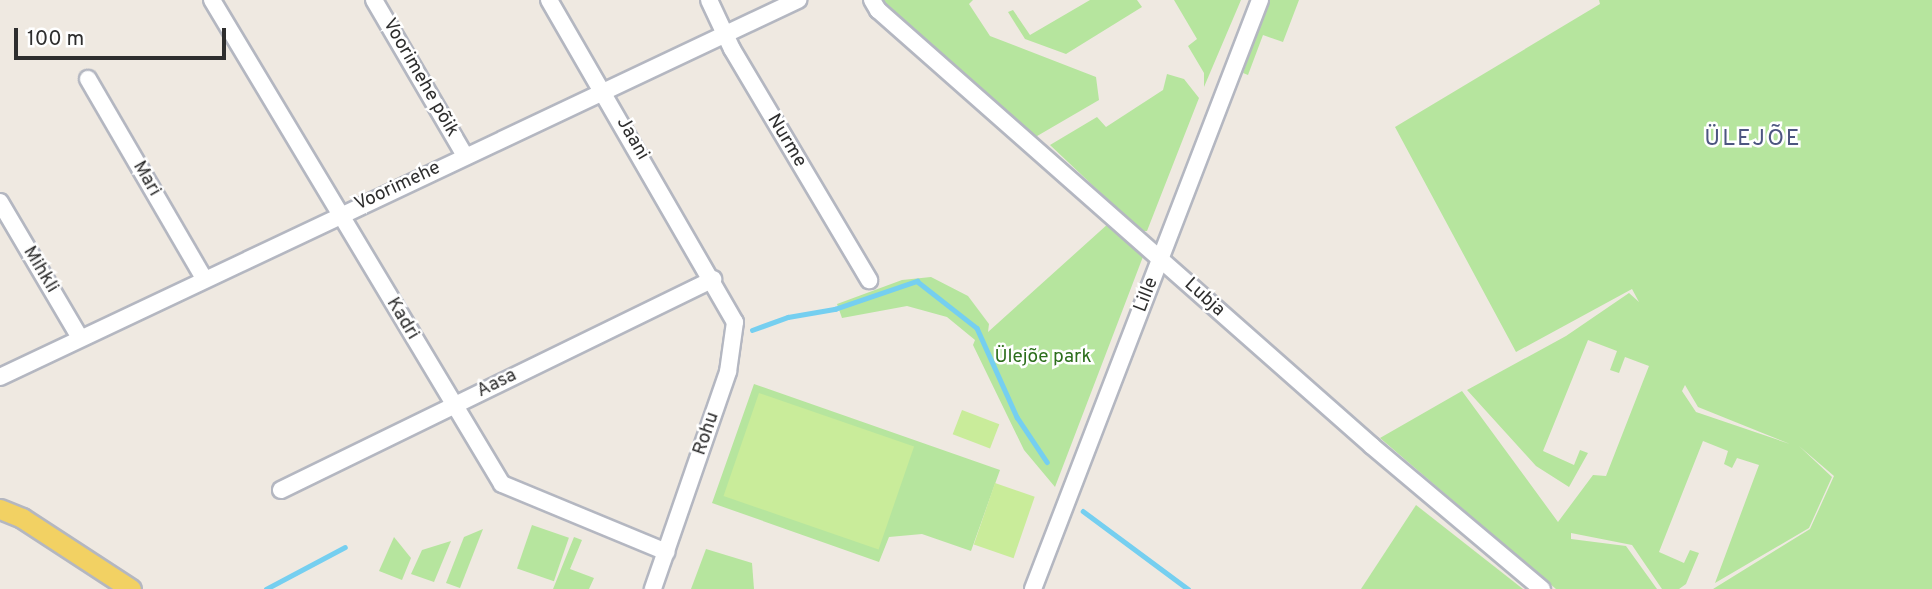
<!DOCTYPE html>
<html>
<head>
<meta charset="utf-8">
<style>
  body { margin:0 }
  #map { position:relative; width:1932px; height:589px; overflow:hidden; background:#efe9e1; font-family:Overpass,sans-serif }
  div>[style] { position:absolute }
  .green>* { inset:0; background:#b6e59e; transform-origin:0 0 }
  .pitch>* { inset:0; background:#c9ec9a; transform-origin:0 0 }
  .stream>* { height:4.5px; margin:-2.25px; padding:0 2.25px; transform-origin:2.25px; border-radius:2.25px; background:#75cff0 }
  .roads { filter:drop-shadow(2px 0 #b4b7c1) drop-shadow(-2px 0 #b4b7c1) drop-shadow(0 2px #b4b7c1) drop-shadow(0 -2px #b4b7c1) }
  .minor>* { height:16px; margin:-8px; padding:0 8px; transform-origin:8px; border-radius:8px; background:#fff }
  .major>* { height:19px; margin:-9.5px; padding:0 9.5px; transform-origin:9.5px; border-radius:9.5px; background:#f2d163 }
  span { translate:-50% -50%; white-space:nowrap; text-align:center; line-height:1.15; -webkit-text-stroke:5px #fff; paint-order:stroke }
  .street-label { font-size:19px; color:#2e2e2e }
  .park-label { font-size:19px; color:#2c6e1b }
  .quarter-label { font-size:23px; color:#4d5680; letter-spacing:2px }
  .scale { position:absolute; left:14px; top:28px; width:212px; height:32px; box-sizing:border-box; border:4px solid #2e2e2e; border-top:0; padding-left:9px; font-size:21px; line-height:24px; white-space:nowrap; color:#2e2e2e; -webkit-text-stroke:5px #fff; paint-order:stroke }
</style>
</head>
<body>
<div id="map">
  <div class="green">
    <div style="clip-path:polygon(879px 0,973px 0,969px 4px,990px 36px,1096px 77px,1099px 100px,1032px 139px)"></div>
    <div style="clip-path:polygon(1090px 0,1137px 0,1142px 7px,1066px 54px,1025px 39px,1008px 12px,1013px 10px,1030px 35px)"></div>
    <div style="clip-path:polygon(1174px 0,1241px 0,1204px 87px,1204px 73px,1188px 46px,1197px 39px)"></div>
    <div style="clip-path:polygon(1268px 0,1299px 0,1283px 42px,1263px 35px,1248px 75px,1243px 73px)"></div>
    <div style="clip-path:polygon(evenodd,1599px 0,1932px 0,1932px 589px,1713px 589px,1810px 529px,1834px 476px,1799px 446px,1832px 477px,1809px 528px,1715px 583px,1759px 465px,1737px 458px,1732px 468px,1724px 464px,1728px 451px,1703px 441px,1659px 552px,1684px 563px,1690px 550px,1699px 553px,1686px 584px,1679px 589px,1662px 589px,1632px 545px,1571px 533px,1571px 539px,1626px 546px,1657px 589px,1556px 589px,1380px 438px,1462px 391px,1558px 522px,1593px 475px,1606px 476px,1649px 366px,1625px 357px,1619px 373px,1610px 370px,1617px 351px,1588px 340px,1543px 451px,1574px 465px,1580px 450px,1588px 453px,1569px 487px,1536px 466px,1467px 390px,1566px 336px,1629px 293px,1639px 302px,1632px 289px,1516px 352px,1395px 127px,1600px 4px,1599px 0,1685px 385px,1698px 407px,1790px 444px,1696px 412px,1682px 391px,1685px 385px)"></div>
    <div style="clip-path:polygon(1167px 74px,1184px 79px,1199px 98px,1147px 231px,1141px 231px,1050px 145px,1097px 117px,1106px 127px,1163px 90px)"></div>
    <div style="clip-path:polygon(1109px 223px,1144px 254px,1055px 487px,1024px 450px,973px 345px,975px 340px,947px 317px,907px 306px,842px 318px,837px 304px,902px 280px,931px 277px,968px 296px,989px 324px,988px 332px)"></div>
    <div style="clip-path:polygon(754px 384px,1000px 470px,971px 551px,922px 534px,889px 537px,879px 562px,712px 503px)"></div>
    <div style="clip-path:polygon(1416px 505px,1523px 589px,1361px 589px)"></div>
    <div style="left:532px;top:525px;width:39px;height:46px;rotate:19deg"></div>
    <div style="clip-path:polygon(483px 529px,460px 588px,446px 583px,464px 537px)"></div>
    <div style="clip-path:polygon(394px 537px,411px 558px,402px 580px,379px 571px)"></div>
    <div style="clip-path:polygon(574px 537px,582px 540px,570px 569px,594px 578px,589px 589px,553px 589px)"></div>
    <div style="clip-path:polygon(451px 541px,434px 582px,411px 574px,422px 550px)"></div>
    <div style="clip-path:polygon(706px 549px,752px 563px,754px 589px,691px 589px)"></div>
  </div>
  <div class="pitch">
    <div style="left:759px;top:393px;width:164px;height:109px;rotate:19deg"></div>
    <div style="left:962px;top:410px;width:40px;height:26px;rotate:21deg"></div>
    <div style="left:995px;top:483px;width:42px;height:65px;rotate:19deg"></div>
  </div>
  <div class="stream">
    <div style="left:752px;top:330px;width:38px;rotate:-20deg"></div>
    <div style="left:788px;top:317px;width:48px;rotate:-9.7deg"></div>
    <div style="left:835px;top:309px;width:87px;rotate:-18.9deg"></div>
    <div style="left:917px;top:281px;width:76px;rotate:38.1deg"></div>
    <div style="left:977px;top:328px;width:98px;rotate:65.8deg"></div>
    <div style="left:1017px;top:417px;width:54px;rotate:56.3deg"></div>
    <div style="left:1083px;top:511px;width:131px;rotate:36.6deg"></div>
    <div style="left:266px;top:589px;width:89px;rotate:-28deg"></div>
  </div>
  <div class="roads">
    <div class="minor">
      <div style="left:212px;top:0;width:564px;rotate:59.07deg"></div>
      <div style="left:502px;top:484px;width:178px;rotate:22.5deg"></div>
      <div style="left:374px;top:0;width:181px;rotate:59.7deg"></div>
      <div style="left:549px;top:0;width:372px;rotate:60deg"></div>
      <div style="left:735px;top:322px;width:50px;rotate:98deg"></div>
      <div style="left:728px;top:372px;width:230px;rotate:109.1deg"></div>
      <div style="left:709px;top:0;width:54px;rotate:64.9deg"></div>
      <div style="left:732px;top:49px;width:269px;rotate:59.3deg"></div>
      <div style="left:872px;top:0;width:12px;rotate:59deg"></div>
      <div style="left:878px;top:10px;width:659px;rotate:41.43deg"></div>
      <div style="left:1372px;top:446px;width:222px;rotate:40.1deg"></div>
      <div style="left:88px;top:79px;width:230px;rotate:59.8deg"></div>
      <div style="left:0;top:202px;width:158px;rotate:59.5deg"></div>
      <div style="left:0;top:377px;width:883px;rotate:-25.29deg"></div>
      <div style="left:281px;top:490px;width:481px;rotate:-26deg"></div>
      <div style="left:1033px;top:589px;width:631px;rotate:-68.92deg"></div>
    </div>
    <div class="major">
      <div style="left:0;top:509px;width:24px;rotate:22deg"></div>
      <div style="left:22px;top:518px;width:130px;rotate:33.1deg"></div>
    </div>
  </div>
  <div class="street-label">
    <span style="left:420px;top:78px;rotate:60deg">Voorimehe põik</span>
    <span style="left:632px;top:139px;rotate:60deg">Jaani</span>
    <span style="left:786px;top:141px;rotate:59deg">Nurme</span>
    <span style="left:146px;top:179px;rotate:60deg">Mari</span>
    <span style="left:398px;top:187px;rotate:-25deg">Voorimehe</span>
    <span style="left:40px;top:270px;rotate:59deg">Mihkli</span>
    <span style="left:1147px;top:295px;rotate:-69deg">Lille</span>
    <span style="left:1204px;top:298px;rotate:42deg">Lubja</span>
    <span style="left:402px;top:319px;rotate:59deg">Kadri</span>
    <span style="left:497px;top:384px;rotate:-26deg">Aasa</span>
    <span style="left:707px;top:434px;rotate:-71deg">Rohu</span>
  </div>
  <div class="park-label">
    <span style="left:1043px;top:358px">Ülejõe park</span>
  </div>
  <div class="quarter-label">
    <span style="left:1753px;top:140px">ÜLEJÕE</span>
  </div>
  <div class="scale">100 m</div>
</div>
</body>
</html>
